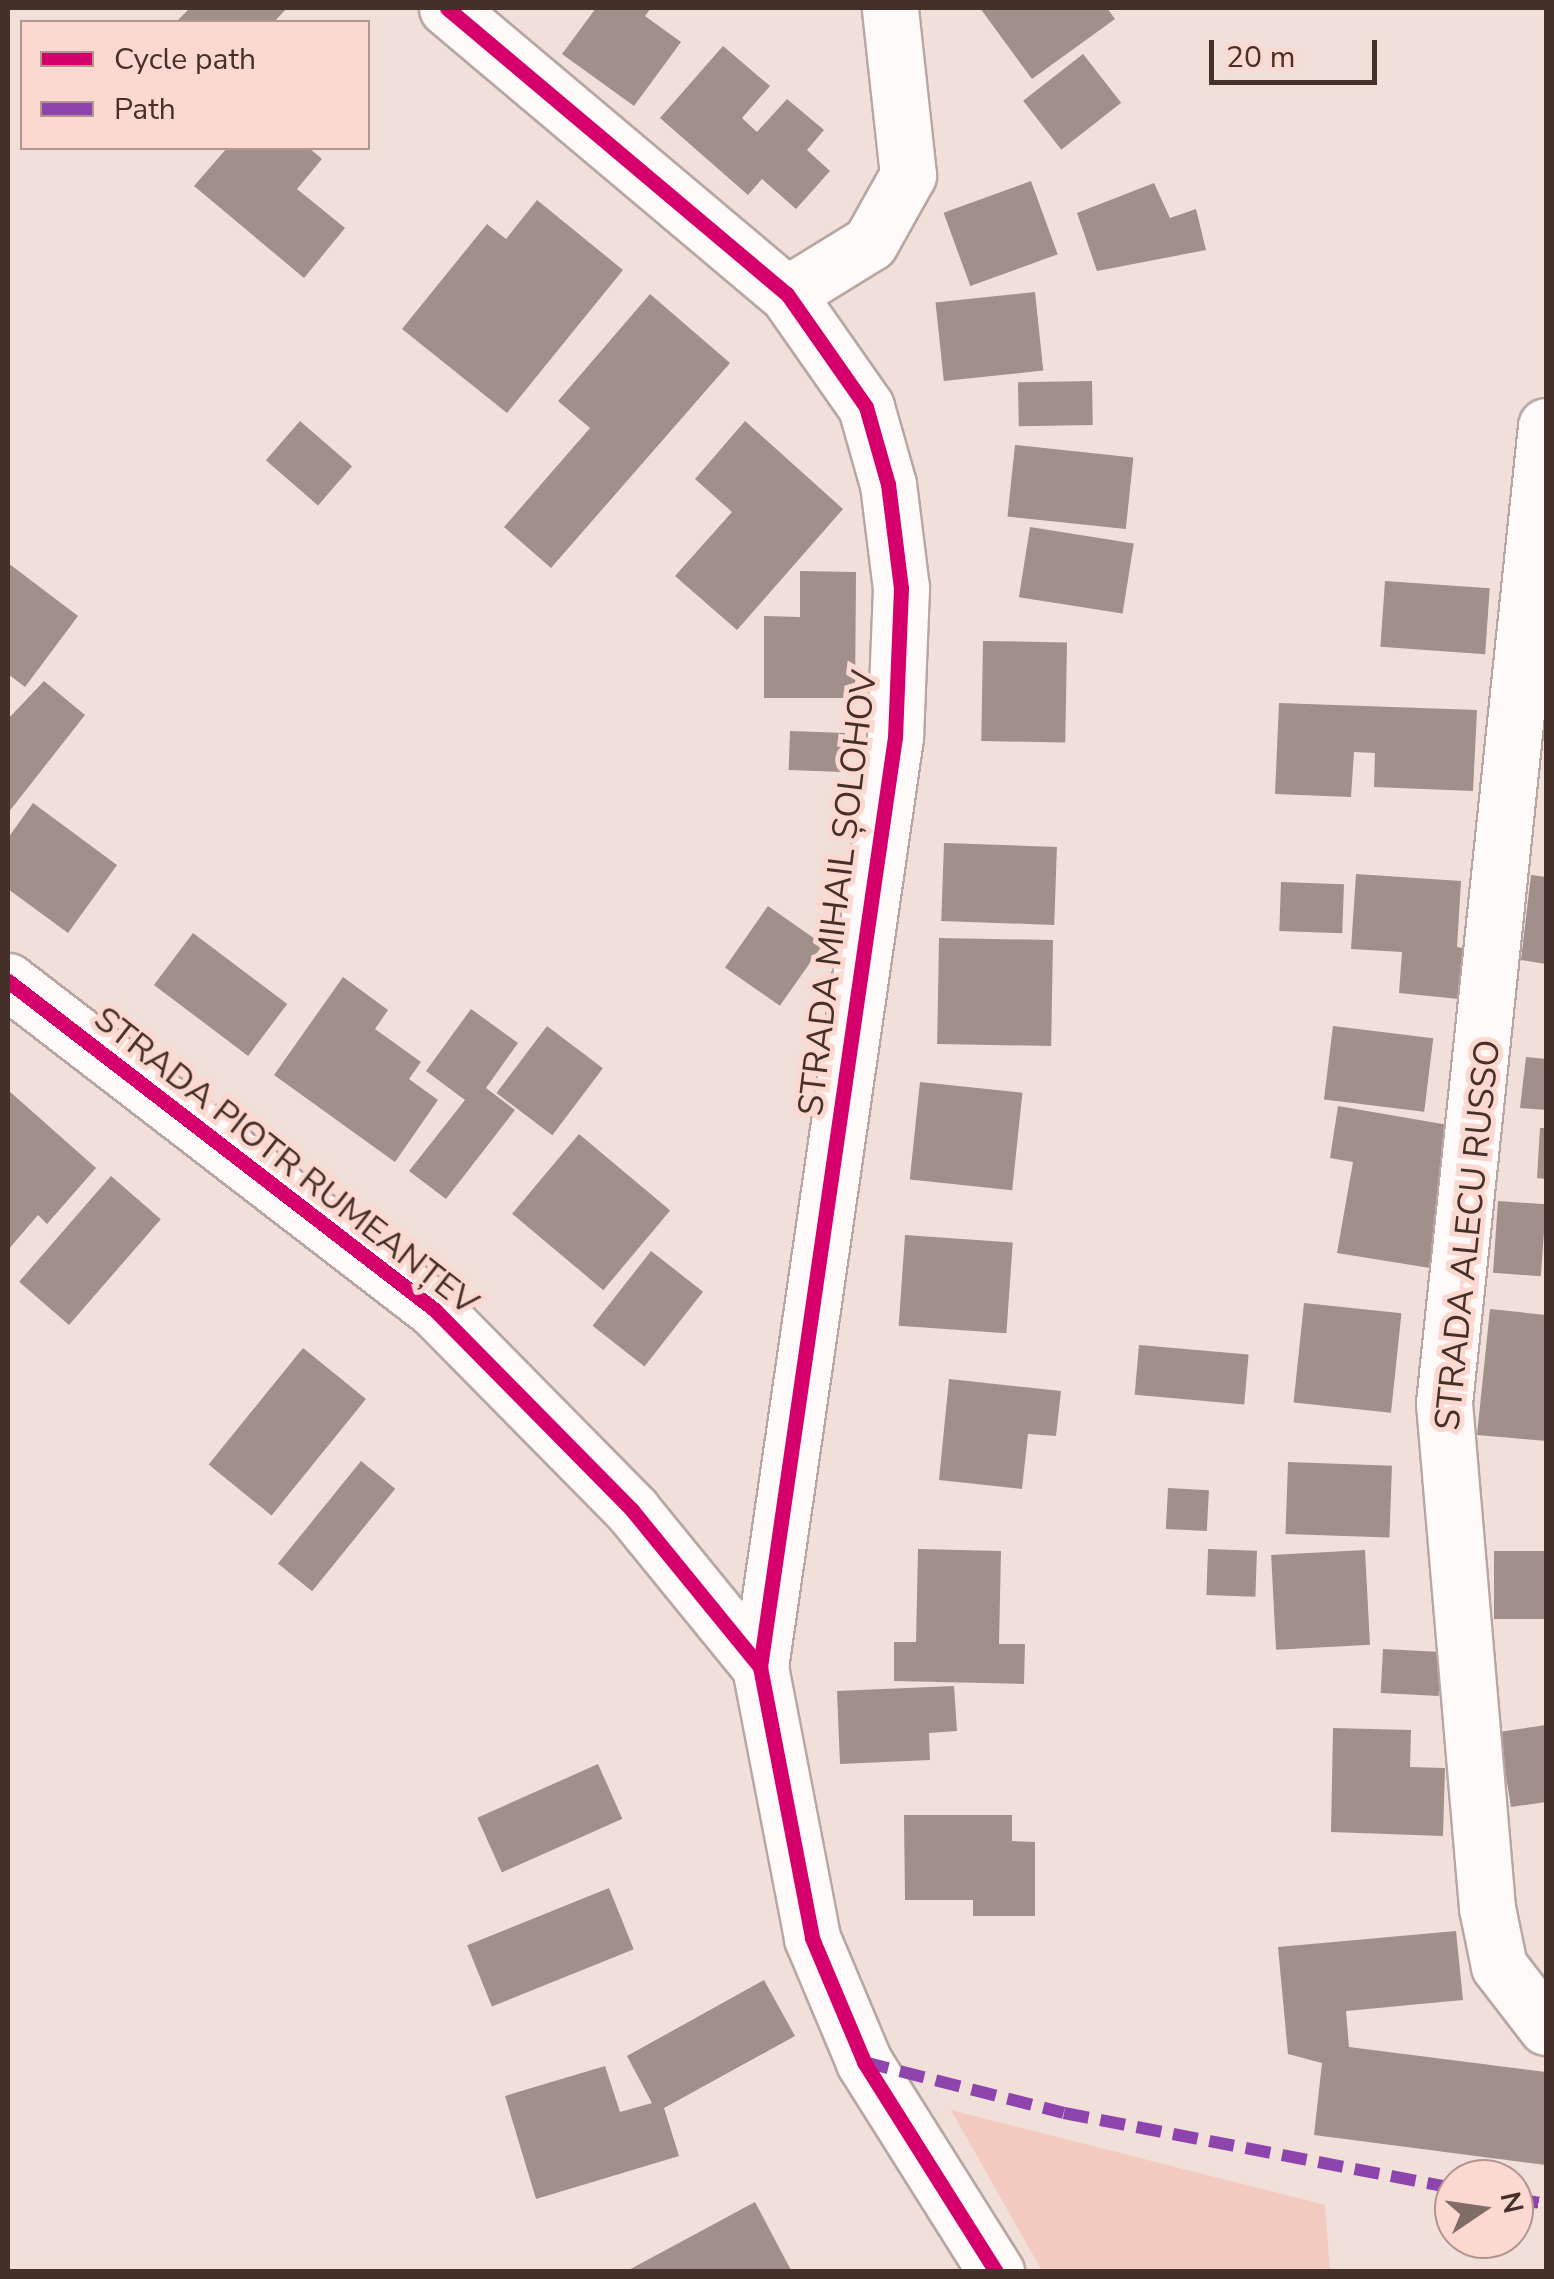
<!DOCTYPE html>
<html>
<head>
<meta charset="utf-8">
<style>
  body { margin:0 }
  #map { position:relative; width:1554px; height:2279px; overflow:hidden; background:#f1dfda; font-family:"Nunito Sans",sans-serif }
  div>[style] { position:absolute }
  .green>* { inset:0; background:#f3cac0 }
  .building>* { inset:0; background:#a08f8b; transform-origin:0 0 }
  .roads { filter:drop-shadow(2px 0 #b7a6a1) drop-shadow(-2px 0 #b7a6a1) drop-shadow(0 2px #b7a6a1) drop-shadow(0 -2px #b7a6a1) }
  .minor>* { height:55px; margin:-27.5px; padding:0 27.5px; transform-origin:27.5px; border-radius:27.5px; background:#fdfaf9 }
  .quiet>* { height:12px; margin-top:-6px; transform-origin:0; background:repeating-linear-gradient(90deg,#8e44ad 0 25px,transparent 0 37px) }
  .cycleway>* { height:15px; margin:-7.5px; padding:0 7.5px; transform-origin:7.5px; border-radius:7.5px; background:#d6006c }
  span { translate:-50% -50%; white-space:nowrap; text-align:center; line-height:1.15; -webkit-text-stroke:10px #fbd9d0; paint-order:stroke }
  .street-label { font-size:35px; color:#45302a }
  .frame { position:absolute; inset:0; border:10px solid #45302a; pointer-events:none }
  .legend { position:absolute; left:20px; top:20px; width:350px; height:130px; box-sizing:border-box; background:#fbd9d0; border:2px solid #b2958e; margin:0; padding:12px 18px; list-style:none; font-size:30px; color:#45302a }
  .legend li { display:flex; align-items:center; gap:20px; height:50px }
  .legend b { width:50px; border:2px solid #b2958e }
  .north { position:absolute; left:1434px; top:2159px; width:100px; height:100px; box-sizing:border-box; background:#fbd9d0; border:2px solid #b2958e; border-radius:50%; rotate:77deg; font-size:28px; font-weight:700; line-height:40px; text-align:center; color:#45302a }
  .north::after { content:''; display:block; margin:auto; width:35px; height:45px; background:#816d68; clip-path:polygon(50% 0,100% 100%,50% 72%,0 100%) }
  .scale { position:absolute; left:1209px; top:40px; width:168px; height:45px; box-sizing:border-box; border:5px solid #45302a; border-top:0; padding-left:12px; font-size:30px; line-height:35px; white-space:nowrap; color:#45302a; -webkit-text-stroke:8px #fbd9d0; paint-order:stroke }
</style>
</head>
<body>
<div id="map">
  <div class="green">
    <div style="clip-path:polygon(951px 2110px,1325px 2205px,1330px 2271px,1042px 2271px)"></div>
  </div>
  <div class="building">
    <div style="clip-path:polygon(190px 8px,287px 8px,274px 22px,176px 22px)"></div>
    <div style="clip-path:polygon(596px 8px,651px 8px,645px 16px,681px 42px,634px 106px,562px 54px)"></div>
    <div style="clip-path:polygon(980px 8px,1107px 8px,1115px 19px,1032px 79px)"></div>
    <div style="clip-path:polygon(723px 46px,770px 86px,742px 118px,757px 132px,787px 99px,824px 130px,807px 150px,830px 171px,796px 209px,762px 179px,748px 195px,660px 118px)"></div>
    <div style="left:1083px;top:54px;width:62px;height:76px;rotate:52deg"></div>
    <div style="clip-path:polygon(227px 148px,309px 148px,322px 159px,297px 189px,345px 228px,304px 278px,194px 186px)"></div>
    <div style="left:1031px;top:181px;width:78px;height:93px;rotate:70deg"></div>
    <div style="clip-path:polygon(1154px 183px,1170px 218px,1196px 209px,1206px 250px,1097px 271px,1077px 213px)"></div>
    <div style="clip-path:polygon(537px 200px,623px 270px,507px 413px,402px 329px,487px 224px,506px 239px)"></div>
    <div style="left:1035px;top:292px;width:79px;height:100px;rotate:84deg"></div>
    <div style="clip-path:polygon(650px 294px,730px 363px,551px 568px,504px 527px,590px 428px,558px 401px)"></div>
    <div style="left:1092px;top:381px;width:44px;height:74px;rotate:89deg"></div>
    <div style="left:300px;top:421px;width:69px;height:52px;rotate:41deg"></div>
    <div style="clip-path:polygon(745px 421px,843px 509px,737px 630px,675px 576px,732px 512px,695px 479px)"></div>
    <div style="left:1015px;top:445px;width:119px;height:72px;rotate:6deg"></div>
    <div style="left:1030px;top:527px;width:105px;height:71px;rotate:9deg"></div>
    <div style="clip-path:polygon(8px 563px,78px 616px,25px 687px,8px 674px)"></div>
    <div style="clip-path:polygon(800px 571px,856px 572px,855px 698px,764px 698px,764px 616px,800px 617px)"></div>
    <div style="left:1385px;top:581px;width:105px;height:66px;rotate:4deg"></div>
    <div style="left:983px;top:641px;width:84px;height:100px;rotate:1deg"></div>
    <div style="clip-path:polygon(44px 681px,85px 715px,8px 813px,8px 719px)"></div>
    <div style="clip-path:polygon(1279px 703px,1477px 710px,1473px 791px,1374px 787px,1375px 753px,1354px 752px,1351px 797px,1275px 794px)"></div>
    <div style="left:790px;top:731px;width:55px;height:39px;rotate:2deg"></div>
    <div style="clip-path:polygon(33px 803px,117px 865px,68px 933px,8px 889px,8px 838px)"></div>
    <div style="left:944px;top:843px;width:113px;height:78px;rotate:2deg"></div>
    <div style="clip-path:polygon(1356px 874px,1461px 881px,1457px 947px,1474px 950px,1469px 1000px,1399px 993px,1402px 952px,1351px 949px)"></div>
    <div style="clip-path:polygon(1531px 875px,1546px 877px,1546px 964px,1521px 960px)"></div>
    <div style="left:1281px;top:882px;width:63px;height:49px;rotate:2deg"></div>
    <div style="left:768px;top:906px;width:67px;height:75px;rotate:35deg"></div>
    <div style="left:193px;top:933px;width:118px;height:65px;rotate:37deg"></div>
    <div style="left:939px;top:938px;width:114px;height:106px;rotate:1deg"></div>
    <div style="clip-path:polygon(343px 977px,388px 1010px,375px 1029px,421px 1062px,409px 1079px,438px 1100px,395px 1162px,274px 1075px)"></div>
    <div style="clip-path:polygon(471px 1009px,518px 1043px,486px 1088px,515px 1110px,446px 1199px,409px 1171px,465px 1100px,426px 1071px)"></div>
    <div style="left:547px;top:1026px;width:70px;height:84px;rotate:37deg"></div>
    <div style="left:1333px;top:1026px;width:101px;height:74px;rotate:7deg"></div>
    <div style="clip-path:polygon(1526px 1057px,1546px 1059px,1546px 1110px,1520px 1108px)"></div>
    <div style="left:920px;top:1082px;width:103px;height:98px;rotate:6deg"></div>
    <div style="clip-path:polygon(8px 1090px,96px 1168px,47px 1224px,38px 1215px,8px 1250px)"></div>
    <div style="clip-path:polygon(1338px 1106px,1454px 1126px,1430px 1268px,1337px 1253px,1353px 1162px,1330px 1158px)"></div>
    <div style="clip-path:polygon(1540px 1128px,1546px 1128px,1546px 1179px,1537px 1178px)"></div>
    <div style="left:579px;top:1134px;width:119px;height:104px;rotate:40deg"></div>
    <div style="left:111px;top:1176px;width:66px;height:140px;rotate:41deg"></div>
    <div style="left:1498px;top:1201px;width:48px;height:72px;rotate:4deg"></div>
    <div style="left:905px;top:1235px;width:108px;height:91px;rotate:4deg"></div>
    <div style="left:651px;top:1251px;width:66px;height:95px;rotate:38deg"></div>
    <div style="left:1304px;top:1303px;width:98px;height:100px;rotate:6deg"></div>
    <div style="clip-path:polygon(1490px 1309px,1546px 1315px,1546px 1441px,1477px 1435px)"></div>
    <div style="left:1139px;top:1345px;width:110px;height:50px;rotate:5deg"></div>
    <div style="left:303px;top:1348px;width:81px;height:150px;rotate:39deg"></div>
    <div style="clip-path:polygon(949px 1379px,1061px 1391px,1056px 1436px,1028px 1434px,1022px 1489px,939px 1480px)"></div>
    <div style="left:361px;top:1461px;width:44px;height:132px;rotate:39deg"></div>
    <div style="left:1288px;top:1462px;width:104px;height:72px;rotate:2deg"></div>
    <div style="left:1168px;top:1488px;width:41px;height:41px;rotate:3deg"></div>
    <div style="clip-path:polygon(918px 1549px,1001px 1551px,999px 1644px,1025px 1644px,1024px 1684px,894px 1681px,894px 1642px,916px 1642px)"></div>
    <div style="left:1208px;top:1549px;width:49px;height:46px;rotate:2deg"></div>
    <div style="left:1365px;top:1550px;width:95px;height:94px;rotate:87deg"></div>
    <div style="left:1546px;top:1551px;width:68px;height:52px;rotate:90deg"></div>
    <div style="left:1383px;top:1649px;width:58px;height:44px;rotate:3deg"></div>
    <div style="clip-path:polygon(954px 1686px,957px 1731px,929px 1733px,930px 1760px,840px 1764px,837px 1691px)"></div>
    <div style="clip-path:polygon(1546px 1725px,1546px 1802px,1511px 1807px,1499px 1732px)"></div>
    <div style="clip-path:polygon(1333px 1728px,1411px 1730px,1410px 1767px,1445px 1768px,1443px 1836px,1331px 1832px)"></div>
    <div style="left:598px;top:1764px;width:60px;height:132px;rotate:66deg"></div>
    <div style="clip-path:polygon(904px 1815px,1012px 1815px,1012px 1841px,1035px 1842px,1035px 1916px,973px 1916px,973px 1900px,905px 1900px)"></div>
    <div style="left:609px;top:1888px;width:66px;height:153px;rotate:68deg"></div>
    <div style="clip-path:polygon(1456px 1931px,1463px 2000px,1346px 2011px,1349px 2047px,1546px 2072px,1546px 2165px,1314px 2135px,1322px 2063px,1288px 2054px,1278px 1947px)"></div>
    <div style="clip-path:polygon(764px 1980px,795px 2036px,664px 2108px,679px 2156px,536px 2199px,505px 2096px,605px 2066px,620px 2112px,652px 2103px,627px 2056px)"></div>
    <div style="clip-path:polygon(755px 2202px,792px 2272px,625px 2272px)"></div>
  </div>
  <div class="roads">
    <div class="minor">
      <div style="left:447px;top:8px;width:444px;rotate:40.1deg"></div>
      <div style="left:787px;top:294px;width:138px;rotate:55deg"></div>
      <div style="left:866px;top:407px;width:80px;rotate:74.1deg"></div>
      <div style="left:888px;top:484px;width:105px;rotate:82.9deg"></div>
      <div style="left:901px;top:588px;width:149px;rotate:92.3deg"></div>
      <div style="left:895px;top:737px;width:940px;rotate:98.26deg"></div>
      <div style="left:787px;top:294px;width:97px;rotate:-31.6deg"></div>
      <div style="left:870px;top:243px;width:78px;rotate:-60.8deg"></div>
      <div style="left:908px;top:175px;width:168px;rotate:-96.2deg"></div>
      <div style="left:1546px;top:426px;width:982px;rotate:95.96deg"></div>
      <div style="left:1444px;top:1403px;width:507px;rotate:85.13deg"></div>
      <div style="left:1487px;top:1908px;width:59px;rotate:78.3deg"></div>
      <div style="left:1499px;top:1966px;width:77px;rotate:52.4deg"></div>
      <div style="left:8px;top:981px;width:539px;rotate:37.61deg"></div>
      <div style="left:435px;top:1310px;width:281px;rotate:45.4deg"></div>
      <div style="left:632px;top:1510px;width:203px;rotate:50.8deg"></div>
      <div style="left:760px;top:1667px;width:276px;rotate:79.1deg"></div>
      <div style="left:812px;top:1938px;width:134px;rotate:67.2deg"></div>
      <div style="left:864px;top:2062px;width:248px;rotate:57.8deg"></div>
    </div>
  </div>
  <div class="quiet">
    <div style="left:864px;top:2062px;width:206px;rotate:14.3deg"></div>
    <div style="left:1064px;top:2113px;width:397px;rotate:10.9deg"></div>
    <div style="left:1514px;top:2198px;width:33px;rotate:11deg"></div>
  </div>
  <div class="cycleway">
    <div style="left:447px;top:8px;width:444px;rotate:40.1deg"></div>
    <div style="left:787px;top:294px;width:138px;rotate:55deg"></div>
    <div style="left:866px;top:407px;width:80px;rotate:74.1deg"></div>
    <div style="left:888px;top:484px;width:105px;rotate:82.9deg"></div>
    <div style="left:901px;top:588px;width:149px;rotate:92.3deg"></div>
    <div style="left:895px;top:737px;width:940px;rotate:98.26deg"></div>
    <div style="left:8px;top:981px;width:539px;rotate:37.61deg"></div>
    <div style="left:435px;top:1310px;width:281px;rotate:45.4deg"></div>
    <div style="left:632px;top:1510px;width:203px;rotate:50.8deg"></div>
    <div style="left:760px;top:1667px;width:276px;rotate:79.1deg"></div>
    <div style="left:812px;top:1938px;width:134px;rotate:67.2deg"></div>
    <div style="left:864px;top:2062px;width:248px;rotate:57.8deg"></div>
  </div>
  <div class="street-label">
    <span style="left:838px;top:893px;rotate:-83deg">STRADA MIHAIL ȘOLOHOV</span>
    <span style="left:286px;top:1161px;rotate:38deg">STRADA PIOTR RUMEANȚEV</span>
    <span style="left:1468px;top:1235px;rotate:-84deg">STRADA ALECU RUSSO</span>
  </div>
  <div class="frame"></div>
  <ul class="legend">
  <li><b style="height:12px;background:#d6006c"></b>Cycle path</li>
  <li><b style="height:12px;background:#8e44ad"></b>Path</li>
  </ul>
  <div class="north">N</div>
  <div class="scale">20 m</div>
</div>
</body>
</html>
